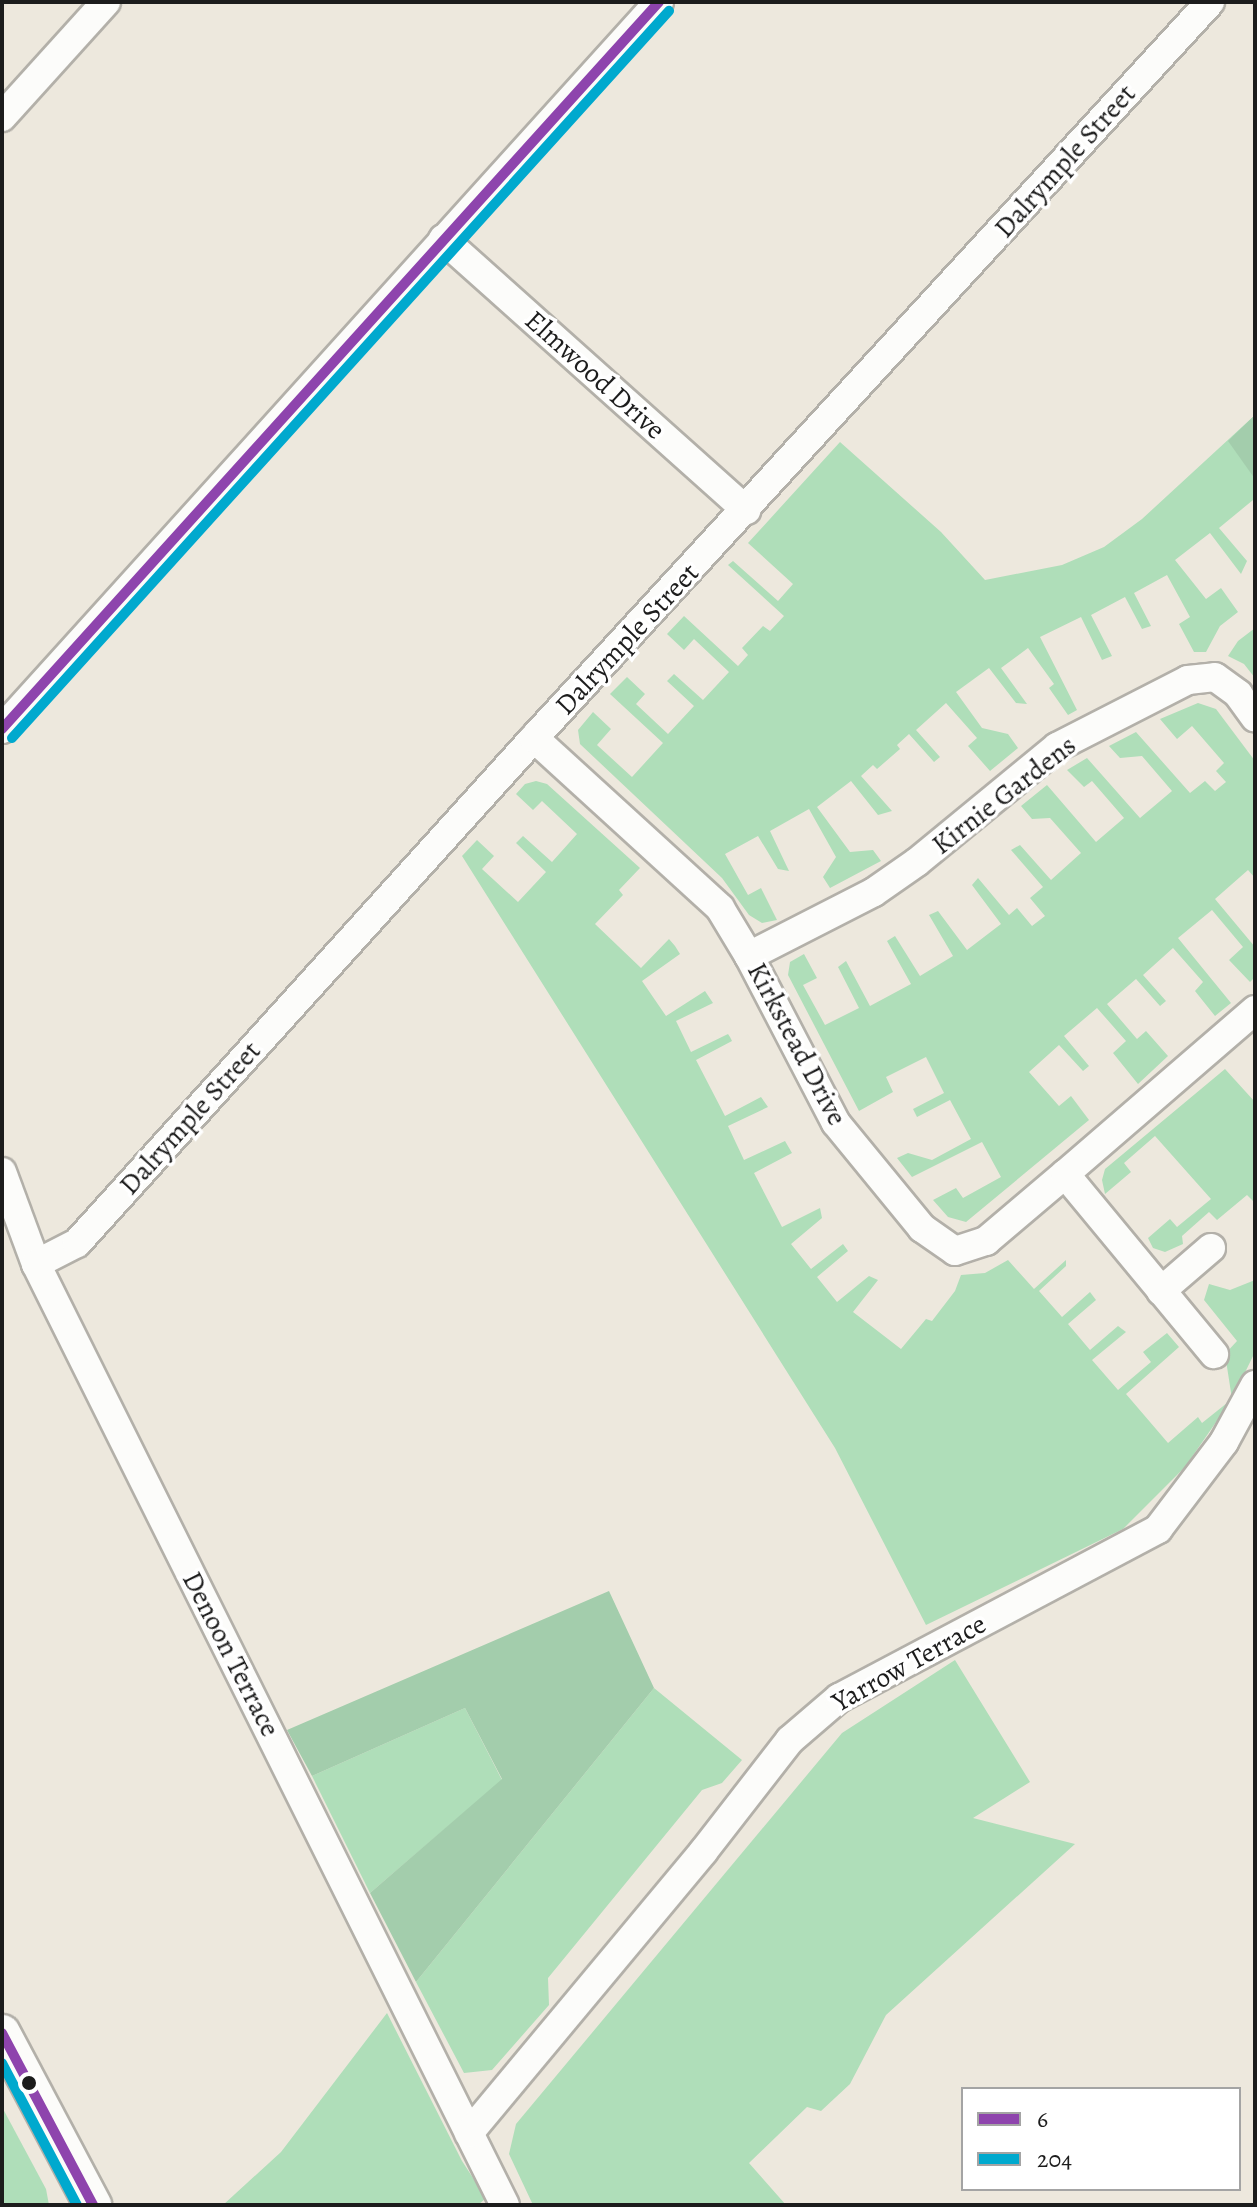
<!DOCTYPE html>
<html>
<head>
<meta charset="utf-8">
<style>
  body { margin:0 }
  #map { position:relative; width:1257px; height:2207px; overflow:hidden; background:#ede8dd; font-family:Alegreya,serif }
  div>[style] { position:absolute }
  .green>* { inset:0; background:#afdeb9 }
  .forest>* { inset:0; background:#a3cdac }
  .roads { filter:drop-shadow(2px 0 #b3b0a9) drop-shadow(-2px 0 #b3b0a9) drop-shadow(0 2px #b3b0a9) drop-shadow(0 -2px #b3b0a9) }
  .minor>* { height:28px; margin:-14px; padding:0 14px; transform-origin:14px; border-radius:14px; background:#fcfcfa }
  .tertiary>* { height:36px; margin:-18px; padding:0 18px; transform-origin:18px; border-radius:18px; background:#fcfcfa }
  .bus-1>* { height:10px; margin:-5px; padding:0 5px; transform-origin:5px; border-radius:5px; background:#8e44ad }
  .bus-2>* { height:10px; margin:-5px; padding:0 5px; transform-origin:5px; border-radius:5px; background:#00a9ce }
  .dots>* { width:22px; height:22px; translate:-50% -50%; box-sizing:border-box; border:4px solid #fff; border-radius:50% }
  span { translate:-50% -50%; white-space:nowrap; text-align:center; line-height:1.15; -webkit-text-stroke:7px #fff; paint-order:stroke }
  .street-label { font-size:28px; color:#1c1c1c }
  .frame { position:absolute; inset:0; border:4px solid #1c1c1c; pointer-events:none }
  .legend { position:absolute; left:961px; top:2087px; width:280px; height:104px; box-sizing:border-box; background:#fff; border:2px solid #a4a4a4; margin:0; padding:10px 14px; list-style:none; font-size:24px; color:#1c1c1c }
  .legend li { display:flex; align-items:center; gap:16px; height:40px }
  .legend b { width:40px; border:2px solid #a4a4a4 }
</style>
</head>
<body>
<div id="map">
  <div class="green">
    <div style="clip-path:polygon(1255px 415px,1255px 502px,1253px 500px,1219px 528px,1247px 561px,1241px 574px,1210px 533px,1175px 560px,1206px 599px,1221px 588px,1238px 612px,1220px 626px,1206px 652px,1194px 652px,1179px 624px,1190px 617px,1167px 575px,1134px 593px,1151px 626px,1142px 629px,1125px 597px,1091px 615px,1112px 656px,1102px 660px,1081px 617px,1040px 637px,1077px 710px,1068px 715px,1049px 688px,1054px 684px,1028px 648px,1001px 668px,1027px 704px,1016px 703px,989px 668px,956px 692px,982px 728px,1008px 734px,1018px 748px,990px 771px,968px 746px,977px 738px,946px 703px,916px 730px,940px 757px,934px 762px,909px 734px,897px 745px,900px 749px,877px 769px,873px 765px,861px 776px,892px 811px,878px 815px,851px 781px,817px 807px,850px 852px,873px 850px,881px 861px,830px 888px,823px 877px,836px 857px,809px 809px,770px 831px,789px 871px,778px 869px,758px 836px,725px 854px,748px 895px,761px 888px,777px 920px,762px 923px,749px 915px,722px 878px,580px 744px,578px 730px,593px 712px,611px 729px,597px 745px,632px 777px,663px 743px,610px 694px,627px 677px,645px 694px,636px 704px,668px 734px,694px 706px,667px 681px,674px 674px,703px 700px,729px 672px,694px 639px,684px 650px,667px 634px,684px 616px,738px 666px,748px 655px,742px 648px,763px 626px,770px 631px,784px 616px,728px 565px,733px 561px,778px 601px,793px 584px,748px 543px,840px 442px,941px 532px,985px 580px,1062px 565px,1104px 547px,1142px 519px)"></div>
    <div style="clip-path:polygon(1255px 628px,1255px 678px,1244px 664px,1228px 656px,1238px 641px)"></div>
    <div style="clip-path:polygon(1198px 703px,1216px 709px,1255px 761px,1255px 878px,1248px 870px,1215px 899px,1255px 947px,1255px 977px,1250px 982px,1229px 960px,1243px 947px,1212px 910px,1178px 938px,1231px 1003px,1215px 1016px,1195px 991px,1203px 982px,1173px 948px,1143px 975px,1166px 1001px,1160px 1006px,1136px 979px,1107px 1004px,1137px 1039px,1146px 1031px,1168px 1056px,1138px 1084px,1113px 1053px,1126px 1041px,1097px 1008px,1064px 1036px,1089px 1066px,1083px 1071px,1059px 1045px,1029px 1072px,1059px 1106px,1071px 1096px,1089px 1120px,966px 1222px,948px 1217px,933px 1200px,956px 1188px,963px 1198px,1001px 1177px,982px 1142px,912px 1177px,897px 1158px,908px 1153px,932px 1160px,971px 1139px,950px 1100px,917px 1117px,913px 1109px,944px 1093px,926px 1057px,886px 1077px,893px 1092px,859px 1111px,788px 975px,790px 962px,804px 954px,817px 978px,803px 985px,825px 1025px,859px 1008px,838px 967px,846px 961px,870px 1006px,911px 984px,887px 941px,895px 936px,920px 976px,953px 956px,929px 915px,938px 911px,967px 950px,1001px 924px,972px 885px,978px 878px,1009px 915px,1017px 908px,1032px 926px,1045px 916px,1030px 898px,1043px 887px,1011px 850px,1020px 845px,1051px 880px,1081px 853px,1050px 818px,1032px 819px,1021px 806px,1047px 785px,1096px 842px,1124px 818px,1092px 781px,1084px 787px,1067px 770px,1087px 758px,1140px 818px,1172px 791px,1142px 756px,1120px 758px,1109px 746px,1136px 732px,1190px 793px,1205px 781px,1215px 791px,1226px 782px,1216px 771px,1224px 763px,1192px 726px,1177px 739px,1160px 719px)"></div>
    <div style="clip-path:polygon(536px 781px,547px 784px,640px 868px,619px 890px,623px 895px,595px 924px,641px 968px,669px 939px,675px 946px,680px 954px,642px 981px,666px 1016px,705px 991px,713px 1003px,676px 1021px,691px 1052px,728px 1034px,730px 1037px,732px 1041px,696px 1060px,725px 1116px,761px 1097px,768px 1107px,728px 1126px,744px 1160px,785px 1141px,792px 1153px,754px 1173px,782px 1227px,820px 1208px,822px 1218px,791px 1244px,811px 1269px,843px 1244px,848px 1251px,817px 1277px,837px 1302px,869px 1276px,878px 1280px,853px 1312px,901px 1349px,926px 1319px,932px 1321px,955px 1291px,961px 1275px,985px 1273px,1008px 1260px,1034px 1289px,1066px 1260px,1066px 1266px,1039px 1291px,1062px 1317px,1090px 1292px,1096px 1300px,1068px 1324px,1090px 1350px,1118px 1326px,1126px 1332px,1092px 1360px,1118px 1390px,1151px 1362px,1143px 1352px,1167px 1333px,1179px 1347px,1126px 1394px,1168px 1443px,1198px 1417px,1202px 1423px,1232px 1399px,1225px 1354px,1237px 1341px,1204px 1300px,1209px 1284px,1230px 1290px,1255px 1280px,1255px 1352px,1232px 1399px,1185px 1467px,1123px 1529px,926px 1625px,835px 1448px,462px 856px,477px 840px,494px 856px,482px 869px,518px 902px,546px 872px,516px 843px,523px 836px,552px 862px,577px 834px,542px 801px,533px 810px,516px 794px,525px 784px)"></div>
    <div style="clip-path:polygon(1225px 1069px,1255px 1102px,1255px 1203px,1247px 1195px,1217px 1220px,1209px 1212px,1182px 1236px,1183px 1244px,1165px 1252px,1153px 1248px,1148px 1238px,1170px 1219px,1177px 1227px,1211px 1199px,1155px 1136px,1124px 1163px,1131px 1172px,1105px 1194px,1102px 1180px,1105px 1169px)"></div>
    <div style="clip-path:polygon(955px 1660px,1030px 1782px,973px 1818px,1075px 1844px,886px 2015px,850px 2084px,821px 2111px,807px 2107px,749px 2163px,786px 2205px,533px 2205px,509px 2154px,516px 2124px,842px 1733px)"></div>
    <div style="clip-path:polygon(654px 1688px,742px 1760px,722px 1783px,702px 1790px,548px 1978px,549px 2005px,492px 2070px,464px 2073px,416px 1982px)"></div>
    <div style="clip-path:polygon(465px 1708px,502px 1780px,370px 1893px,312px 1776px)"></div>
    <div style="clip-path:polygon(387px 2013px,462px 2161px,486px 2198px,478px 2205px,223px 2205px,281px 2152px)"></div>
    <div style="clip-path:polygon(2px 2107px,46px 2189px,49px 2205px,2px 2205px)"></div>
  </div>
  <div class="forest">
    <div style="clip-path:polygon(1255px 415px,1255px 479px,1228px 441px)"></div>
    <div style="clip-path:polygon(609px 1591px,654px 1688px,416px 1982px,370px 1893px,502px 1779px,465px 1708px,312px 1776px,287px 1730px)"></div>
  </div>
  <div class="roads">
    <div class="minor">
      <div style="left:2px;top:117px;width:155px;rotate:-47.9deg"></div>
      <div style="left:443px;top:239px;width:407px;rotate:41.8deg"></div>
      <div style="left:2px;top:729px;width:980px;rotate:-47.9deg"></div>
      <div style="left:534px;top:738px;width:252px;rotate:42.4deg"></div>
      <div style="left:720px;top:908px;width:56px;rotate:58.9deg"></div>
      <div style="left:749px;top:956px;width:188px;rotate:62.5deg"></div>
      <div style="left:836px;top:1123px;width:136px;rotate:50.7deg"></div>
      <div style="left:922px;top:1228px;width:40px;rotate:34.9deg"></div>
      <div style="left:955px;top:1251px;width:33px;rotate:-18deg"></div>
      <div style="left:986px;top:1241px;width:104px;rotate:-40.3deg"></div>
      <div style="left:1065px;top:1174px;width:234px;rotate:50.4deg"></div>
      <div style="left:749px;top:956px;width:140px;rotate:-27.1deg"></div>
      <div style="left:874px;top:892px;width:52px;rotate:-34.9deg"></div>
      <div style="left:917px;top:862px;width:181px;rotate:-39.4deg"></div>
      <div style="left:1057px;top:747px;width:147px;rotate:-27.1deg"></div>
      <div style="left:1188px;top:680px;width:27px;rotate:-6deg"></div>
      <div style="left:1215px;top:677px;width:29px;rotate:36deg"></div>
      <div style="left:1238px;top:694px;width:29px;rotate:54deg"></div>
      <div style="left:2px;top:1172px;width:98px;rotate:69.7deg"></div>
      <div style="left:36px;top:1264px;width:1051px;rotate:63.51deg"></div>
      <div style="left:1065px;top:1174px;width:251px;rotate:-40.8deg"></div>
      <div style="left:36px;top:1264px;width:46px;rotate:-27.1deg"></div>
      <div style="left:77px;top:1243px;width:681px;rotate:-47.86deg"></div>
      <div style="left:534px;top:738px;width:999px;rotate:-47.43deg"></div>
      <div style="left:1161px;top:1291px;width:66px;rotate:-40.7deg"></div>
      <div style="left:469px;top:2133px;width:366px;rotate:-50.2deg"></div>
      <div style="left:703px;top:1852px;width:142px;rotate:-52.2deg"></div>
      <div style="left:790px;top:1740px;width:65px;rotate:-40.6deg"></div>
      <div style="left:839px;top:1698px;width:361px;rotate:-27.9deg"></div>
      <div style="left:1158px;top:1529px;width:109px;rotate:-52.8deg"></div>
      <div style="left:1224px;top:1442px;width:65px;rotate:-61.5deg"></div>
    </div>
    <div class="tertiary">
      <div style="left:2px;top:2033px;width:195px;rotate:62.1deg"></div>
    </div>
  </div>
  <div class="bus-1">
    <div style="left:2px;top:729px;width:980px;rotate:-47.9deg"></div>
    <div style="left:2px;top:2033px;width:195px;rotate:62.1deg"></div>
  </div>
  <div class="bus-2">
    <div style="left:12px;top:738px;width:980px;rotate:-47.9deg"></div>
    <div style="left:2px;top:2063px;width:161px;rotate:62.2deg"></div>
  </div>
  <div class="dots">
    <div style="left:29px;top:2083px;background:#1c1c1c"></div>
  </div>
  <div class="street-label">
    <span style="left:1065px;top:161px;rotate:-48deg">Dalrymple Street</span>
    <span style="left:595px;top:375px;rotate:42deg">Elmwood Drive</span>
    <span style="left:627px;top:639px;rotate:-47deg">Dalrymple Street</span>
    <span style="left:1004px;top:795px;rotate:-38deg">Kirnie Gardens</span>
    <span style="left:797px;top:1044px;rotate:62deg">Kirkstead Drive</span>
    <span style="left:190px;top:1118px;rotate:-48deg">Dalrymple Street</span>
    <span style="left:231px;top:1654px;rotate:63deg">Denoon Terrace</span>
    <span style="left:909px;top:1663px;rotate:-29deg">Yarrow Terrace</span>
  </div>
  <div class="frame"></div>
  <ul class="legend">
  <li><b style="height:10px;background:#8e44ad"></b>6</li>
  <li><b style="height:10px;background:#00a9ce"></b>204</li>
  </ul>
</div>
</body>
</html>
